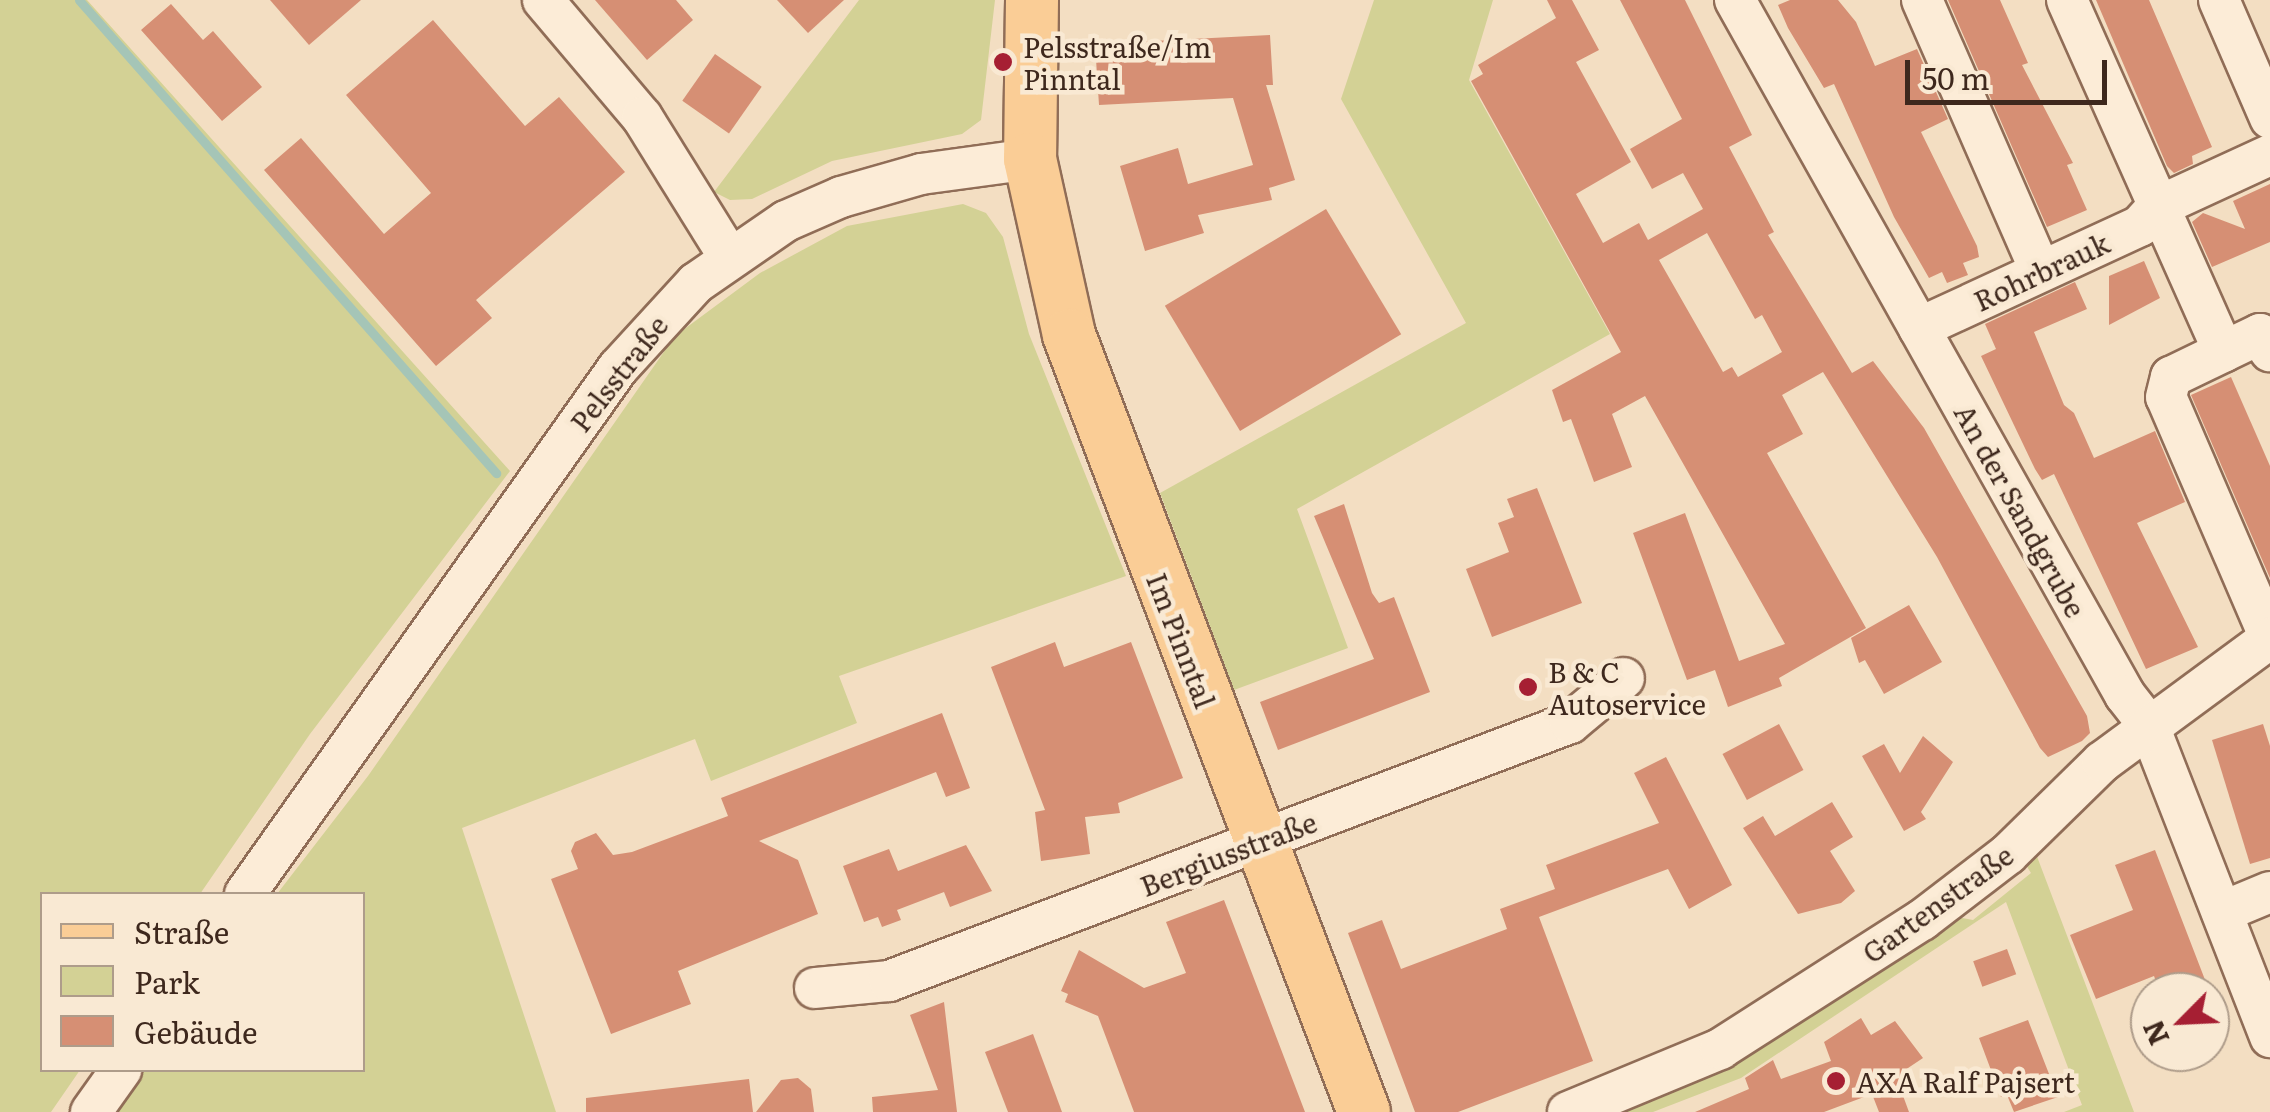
<!DOCTYPE html>
<html>
<head>
<meta charset="utf-8">
<style>
  body { margin:0 }
  #map { position:relative; width:2270px; height:1112px; overflow:hidden; background:#f3dec2; font-family:Literata,serif }
  div>[style] { position:absolute }
  .green>* { inset:0; background:#d3d195 }
  .stream>* { height:9px; margin:-4.5px; padding:0 4.5px; transform-origin:4.5px; border-radius:4.5px; background:#a5c5b7 }
  .building>* { inset:0; background:#d68f74; transform-origin:0 0 }
  .roads { filter:drop-shadow(2px 0 #906d57) drop-shadow(-2px 0 #906d57) drop-shadow(0 2px #906d57) drop-shadow(0 -2px #906d57) }
  .minor>* { height:40px; margin:-20px; padding:0 20px; transform-origin:20px; border-radius:20px; background:#fcecd7 }
  .major>* { height:52px; margin:-26px; padding:0 26px; transform-origin:26px; border-radius:26px; background:#facd96 }
  .dots>* { width:28px; height:28px; translate:-50% -50%; box-sizing:border-box; border:5px solid #f9e9d3; border-radius:50% }
  span { translate:-50% -50%; white-space:nowrap; text-align:center; line-height:1.15; -webkit-text-stroke:9px #f9e9d3; paint-order:stroke }
  .poi-label { font-size:28px; color:#3e281d }
  .left { translate:0 -50%; text-align:left }
  .street-label { font-size:28px; color:#3e281d }
  .legend { position:absolute; left:40px; top:892px; width:325px; height:180px; box-sizing:border-box; background:#f9e9d3; border:2px solid #ae9c8a; margin:0; padding:12px 18px; list-style:none; font-size:30px; color:#3e281d }
  .legend li { display:flex; align-items:center; gap:20px; height:50px }
  .legend b { width:50px; border:2px solid #ae9c8a }
  .north { position:absolute; left:2130px; top:972px; width:100px; height:100px; box-sizing:border-box; background:#f9e9d3; border:2px solid #ae9c8a; border-radius:50%; rotate:246deg; font-size:28px; font-weight:700; line-height:40px; text-align:center; color:#3e281d }
  .north::after { content:''; display:block; margin:auto; width:35px; height:45px; background:#a61f33; clip-path:polygon(50% 0,100% 100%,50% 72%,0 100%) }
  .scale { position:absolute; left:1905px; top:60px; width:202px; height:45px; box-sizing:border-box; border:5px solid #3e281d; border-top:0; padding-left:12px; font-size:30px; line-height:35px; white-space:nowrap; color:#3e281d; -webkit-text-stroke:8px #f9e9d3; paint-order:stroke }
</style>
</head>
<body>
<div id="map">
  <div class="green">
    <div style="clip-path:polygon(0 0,87px 0,510px 471px,310px 734px,200px 894px,42px 894px,42px 1070px,80px 1070px,51px 1112px,0 1112px)"></div>
    <div style="clip-path:polygon(859px 0,995px 0,981px 120px,962px 134px,832px 161px,752px 199px,730px 200px,714px 192px)"></div>
    <div style="clip-path:polygon(1374px 0,1493px 0,1469px 80px,1610px 334px,1297px 509px,1348px 648px,1234px 690px,1160px 493px,1466px 323px,1341px 99px)"></div>
    <div style="clip-path:polygon(963px 204px,986px 213px,1003px 237px,1029px 334px,1126px 576px,839px 676px,857px 723px,711px 781px,695px 739px,462px 828px,556px 1112px,110px 1112px,142px 1070px,362px 1070px,362px 894px,277px 894px,368px 776px,675px 336px,760px 273px,847px 226px)"></div>
    <div style="clip-path:polygon(2033px 846px,2134px 1112px,2064px 1112px,2082px 1105px,2006px 902px,1741px 1078px,1653px 1112px,1610px 1112px,1957px 917px,1973px 920px,2031px 873px,2020px 856px)"></div>
  </div>
  <div class="stream">
    <div style="left:79px;top:0;width:631px;rotate:48.6deg"></div>
  </div>
  <div class="building">
    <div style="clip-path:polygon(270px 0,361px 0,309px 45px)"></div>
    <div style="clip-path:polygon(595px 0,676px 0,693px 20px,647px 60px)"></div>
    <div style="clip-path:polygon(777px 0,844px 0,808px 33px)"></div>
    <div style="clip-path:polygon(evenodd,1547px 0,1572px 0,1599px 50px,1576px 62px,1631px 162px,1576px 194px,1603px 243px,1639px 223px,1648px 240px,1703px 209px,1683px 173px,1652px 189px,1630px 149px,1682px 119px,1620px 0,1685px 0,1752px 135px,1729px 147px,1774px 232px,1768px 235px,1852px 373px,1873px 361px,1924px 428px,2087px 716px,2090px 733px,2082px 741px,2048px 757px,2040px 748px,1937px 557px,1823px 372px,1782px 395px,1803px 434px,1767px 453px,1866px 628px,1779px 678px,1782px 686px,1728px 707px,1715px 670px,1687px 680px,1633px 533px,1685px 513px,1739px 661px,1785px 644px,1645px 396px,1612px 414px,1632px 467px,1594px 482px,1571px 419px,1563px 422px,1552px 390px,1621px 352px,1471px 81px,1483px 74px,1478px 65px,1556px 18px,1547px 0,1707px 233px,1755px 319px,1762px 315px,1782px 352px,1738px 377px,1732px 367px,1723px 372px,1659px 260px,1707px 233px)"></div>
    <div style="clip-path:polygon(1790px 0,1838px 0,1856px 22px,1875px 66px,1917px 49px,1948px 119px,1921px 132px,1977px 246px,1979px 257px,1963px 263px,1968px 275px,1947px 283px,1942px 272px,1929px 278px,1894px 217px,1834px 84px,1824px 88px,1788px 28px,1778px 5px)"></div>
    <div style="clip-path:polygon(1948px 0,2000px 0,2028px 63px,2022px 65px,2073px 163px,2067px 165px,2087px 210px,2047px 227px)"></div>
    <div style="clip-path:polygon(2096px 0,2149px 0,2212px 147px,2192px 156px,2193px 164px,2174px 173px,2167px 166px)"></div>
    <div style="clip-path:polygon(171px 4px,203px 40px,213px 31px,262px 87px,222px 121px,141px 30px)"></div>
    <div style="clip-path:polygon(433px 20px,525px 126px,559px 97px,625px 172px,476px 300px,492px 318px,436px 366px,264px 170px,301px 138px,384px 234px,431px 193px,346px 95px)"></div>
    <div style="clip-path:polygon(1270px 35px,1273px 85px,1266px 85px,1295px 180px,1269px 188px,1272px 200px,1198px 215px,1204px 233px,1145px 251px,1120px 166px,1178px 148px,1188px 184px,1253px 165px,1233px 98px,1099px 105px,1095px 44px)"></div>
    <div style="left:715px;top:54px;width:57px;height:57px;rotate:35deg"></div>
    <div style="clip-path:polygon(2270px 184px,2270px 242px,2212px 267px,2192px 222px,2203px 213px,2245px 229px,2233px 201px)"></div>
    <div style="left:1326px;top:209px;width:146px;height:188px;rotate:59deg"></div>
    <div style="clip-path:polygon(2144px 261px,2160px 298px,2109px 325px,2109px 276px)"></div>
    <div style="clip-path:polygon(2075px 282px,2087px 309px,2034px 332px,2064px 405px,2074px 413px,2094px 458px,2155px 431px,2185px 502px,2137px 523px,2198px 647px,2146px 669px,2054px 474px,2042px 480px,2035px 469px,1981px 356px,1996px 349px,1985px 324px)"></div>
    <div style="clip-path:polygon(2231px 377px,2270px 466px,2270px 578px,2191px 395px)"></div>
    <div style="clip-path:polygon(1537px 488px,1582px 603px,1492px 637px,1466px 569px,1509px 552px,1498px 523px,1514px 517px,1507px 499px)"></div>
    <div style="clip-path:polygon(1344px 504px,1372px 593px,1379px 603px,1394px 597px,1430px 692px,1278px 750px,1260px 702px,1374px 659px,1314px 516px)"></div>
    <div style="clip-path:polygon(1909px 605px,1942px 662px,1884px 694px,1865px 660px,1859px 663px,1851px 638px)"></div>
    <div style="clip-path:polygon(1055px 642px,1064px 667px,1131px 642px,1183px 778px,1118px 803px,1120px 813px,1085px 817px,1090px 854px,1041px 861px,1035px 812px,1045px 810px,991px 667px)"></div>
    <div style="clip-path:polygon(942px 713px,970px 788px,946px 797px,936px 772px,759px 841px,798px 860px,818px 914px,678px 971px,691px 1004px,611px 1034px,551px 879px,578px 869px,571px 851px,575px 842px,596px 833px,613px 855px,632px 852px,728px 816px,721px 798px)"></div>
    <div style="left:1779px;top:724px;width:52px;height:64px;rotate:62deg"></div>
    <div style="clip-path:polygon(2263px 724px,2270px 746px,2270px 858px,2250px 864px,2212px 740px)"></div>
    <div style="clip-path:polygon(1923px 736px,1953px 762px,1921px 812px,1926px 819px,1904px 831px,1862px 756px,1884px 744px,1900px 773px)"></div>
    <div style="clip-path:polygon(1666px 757px,1732px 885px,1689px 909px,1668px 869px,1539px 917px,1593px 1061px,1458px 1112px,1415px 1112px,1348px 933px,1382px 920px,1401px 969px,1507px 929px,1500px 909px,1555px 889px,1546px 865px,1659px 823px,1634px 773px)"></div>
    <div style="clip-path:polygon(1832px 802px,1853px 837px,1830px 851px,1855px 891px,1841px 903px,1798px 914px,1743px 828px,1763px 816px,1775px 836px)"></div>
    <div style="clip-path:polygon(966px 845px,992px 891px,950px 907px,944px 892px,897px 910px,901px 920px,882px 927px,878px 917px,864px 922px,843px 866px,889px 849px,898px 871px)"></div>
    <div style="clip-path:polygon(2155px 850px,2207px 985px,2160px 992px,2154px 976px,2096px 999px,2070px 935px,2133px 910px,2115px 865px)"></div>
    <div style="clip-path:polygon(1224px 900px,1305px 1112px,1134px 1112px,1098px 1016px,1065px 1002px,1068px 994px,1061px 991px,1079px 950px,1144px 988px,1186px 973px,1166px 922px)"></div>
    <div style="left:2007px;top:949px;width:27px;height:36px;rotate:70deg"></div>
    <div style="clip-path:polygon(944px 1002px,957px 1112px,873px 1112px,872px 1097px,938px 1090px,910px 1015px)"></div>
    <div style="clip-path:polygon(1861px 1018px,1871px 1035px,1895px 1021px,1923px 1058px,1902px 1072px,1912px 1087px,1902px 1093px,1909px 1112px,1879px 1112px,1872px 1094px,1824px 1112px,1695px 1112px,1749px 1089px,1745px 1078px,1773px 1060px,1781px 1079px,1831px 1061px,1824px 1042px)"></div>
    <div style="clip-path:polygon(2028px 1020px,2058px 1097px,2014px 1112px,2007px 1095px,2001px 1097px,1979px 1038px)"></div>
    <div style="clip-path:polygon(1033px 1034px,1055px 1093px,1062px 1112px,1008px 1112px,985px 1052px)"></div>
    <div style="clip-path:polygon(798px 1078px,811px 1089px,814px 1112px,756px 1112px,781px 1080px)"></div>
    <div style="clip-path:polygon(749px 1079px,753px 1112px,586px 1112px,586px 1098px)"></div>
  </div>
  <div class="roads">
    <div class="minor">
      <div style="left:543px;top:0;width:153px;rotate:49.8deg"></div>
      <div style="left:642px;top:117px;width:165px;rotate:58.1deg"></div>
      <div style="left:1735px;top:0;width:797px;rotate:60.7deg"></div>
      <div style="left:2125px;top:695px;width:39px;rotate:52deg"></div>
      <div style="left:2149px;top:726px;width:334px;rotate:68.7deg"></div>
      <div style="left:1922px;top:0;width:295px;rotate:66.4deg"></div>
      <div style="left:2067px;top:0;width:385px;rotate:66deg"></div>
      <div style="left:2219px;top:0;width:129px;rotate:66.6deg"></div>
      <div style="left:1919px;top:328px;width:243px;rotate:-24.8deg"></div>
      <div style="left:2140px;top:226px;width:25px;rotate:-48deg"></div>
      <div style="left:2157px;top:207px;width:124px;rotate:-24.7deg"></div>
      <div style="left:2270px;top:638px;width:262px;rotate:-113.3deg"></div>
      <div style="left:2166px;top:397px;width:21px;rotate:-76deg"></div>
      <div style="left:2171px;top:377px;width:99px;rotate:-25.8deg"></div>
      <div style="left:2260px;top:334px;width:20px;rotate:60deg"></div>
      <div style="left:245px;top:894px;width:645px;rotate:-54.66deg"></div>
      <div style="left:618px;top:368px;width:115px;rotate:-47.5deg"></div>
      <div style="left:696px;top:283px;width:109px;rotate:-34.6deg"></div>
      <div style="left:786px;top:221px;width:60px;rotate:-23.6deg"></div>
      <div style="left:841px;top:197px;width:83px;rotate:-16deg"></div>
      <div style="left:921px;top:174px;width:110px;rotate:-7.8deg"></div>
      <div style="left:2222px;top:912px;width:52px;rotate:-22.6deg"></div>
      <div style="left:815px;top:988px;width:74px;rotate:-5.4deg"></div>
      <div style="left:889px;top:981px;width:728px;rotate:-20.75deg"></div>
      <div style="left:1570px;top:723px;width:70px;rotate:-39.8deg"></div>
      <div style="left:91px;top:1112px;width:52px;rotate:-54.5deg"></div>
      <div style="left:1568px;top:1112px;width:165px;rotate:-22.5deg"></div>
      <div style="left:1720px;top:1049px;width:240px;rotate:-32.6deg"></div>
      <div style="left:1922px;top:920px;width:108px;rotate:-37.5deg"></div>
      <div style="left:2008px;top:854px;width:132px;rotate:-44.4deg"></div>
      <div style="left:2102px;top:762px;width:209px;rotate:-36.4deg"></div>
    </div>
    <div class="major">
      <div style="left:1032px;top:0;width:159px;rotate:90.7deg"></div>
      <div style="left:1030px;top:159px;width:180px;rotate:77.5deg"></div>
      <div style="left:1069px;top:335px;width:831px;rotate:69.21deg"></div>
    </div>
  </div>
  <div class="dots">
    <div style="left:1003px;top:62px;background:#a61f33"></div>
    <div style="left:1528px;top:687px;background:#a61f33"></div>
    <div style="left:1836px;top:1081px;background:#a61f33"></div>
  </div>
  <div class="poi-label">
    <span class="left" style="left:1023px;top:62px">Pelsstraße/Im<br>Pinntal</span>
    <span class="left" style="left:1548px;top:687px">B &amp; C<br>Autoservice</span>
    <span class="left" style="left:1856px;top:1081px">AXA Ralf Pajsert</span>
  </div>
  <div class="street-label">
    <span style="left:2041px;top:271px;rotate:-25deg">Rohrbrauk</span>
    <span style="left:618px;top:373px;rotate:-52deg">Pelsstraße</span>
    <span style="left:2021px;top:510px;rotate:61deg">An der Sandgrube</span>
    <span style="left:1182px;top:640px;rotate:69deg">Im Pinntal</span>
    <span style="left:1228px;top:853px;rotate:-21deg">Bergiusstraße</span>
    <span style="left:1937px;top:903px;rotate:-36deg">Gartenstraße</span>
  </div>
  <ul class="legend">
  <li><b style="height:12px;background:#facd96"></b>Straße</li>
  <li><b style="height:28px;background:#d3d195"></b>Park</li>
  <li><b style="height:28px;background:#d68f74"></b>Gebäude</li>
  </ul>
  <div class="north">N</div>
  <div class="scale">50 m</div>
</div>
</body>
</html>
